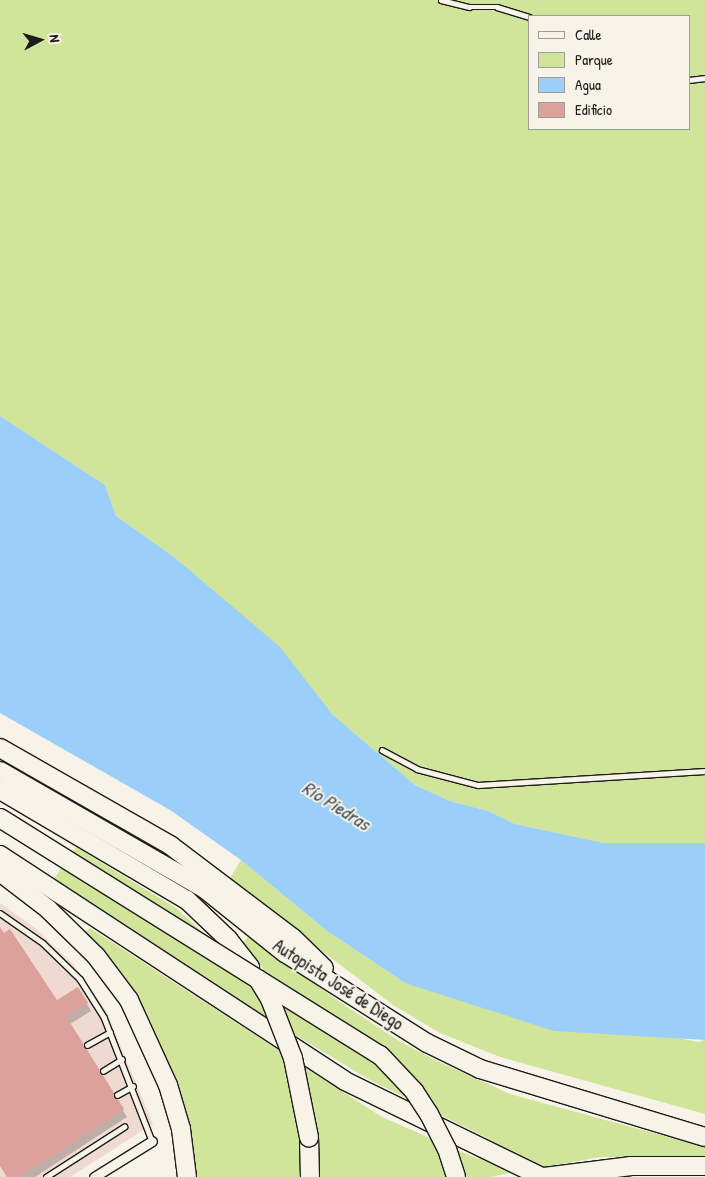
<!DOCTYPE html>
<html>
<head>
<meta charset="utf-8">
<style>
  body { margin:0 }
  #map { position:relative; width:705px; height:1177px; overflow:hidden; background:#f7f3e8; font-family:"Patrick Hand",sans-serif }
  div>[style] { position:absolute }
  .built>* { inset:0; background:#efdad1 }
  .green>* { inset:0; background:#d0e59a }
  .water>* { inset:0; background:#9bcef8 }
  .shadow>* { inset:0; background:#0003 }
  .building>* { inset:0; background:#dba19a }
  .roads { filter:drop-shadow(1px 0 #1c1c1c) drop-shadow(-1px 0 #1c1c1c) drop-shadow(0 1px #1c1c1c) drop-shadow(0 -1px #1c1c1c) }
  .service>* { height:4.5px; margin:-2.25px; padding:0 2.25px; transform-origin:2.25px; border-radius:2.25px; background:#f7f3e8 }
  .minor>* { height:9px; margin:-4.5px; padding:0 4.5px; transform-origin:4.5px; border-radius:4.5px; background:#f7f3e8 }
  .motorway>* { height:18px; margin:-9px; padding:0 9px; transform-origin:9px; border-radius:9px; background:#f7f3e8 }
  .bridges { filter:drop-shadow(1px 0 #1c1c1c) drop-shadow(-1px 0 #1c1c1c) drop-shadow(0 1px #1c1c1c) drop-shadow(0 -1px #1c1c1c) }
  .motorway-bridge>* { height:18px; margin:-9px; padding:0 9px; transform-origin:9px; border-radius:9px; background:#f7f3e8 }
  span { translate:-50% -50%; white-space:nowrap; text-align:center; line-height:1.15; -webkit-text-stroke:4px #f7f3e8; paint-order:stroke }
  .street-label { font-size:18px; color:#1c1c1c }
  .water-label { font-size:19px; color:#42515e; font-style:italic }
  .legend { position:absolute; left:528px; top:15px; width:162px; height:115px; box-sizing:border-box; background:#f7f3e8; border:1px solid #9f9d96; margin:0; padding:6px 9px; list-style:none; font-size:15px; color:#1c1c1c }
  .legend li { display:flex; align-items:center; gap:10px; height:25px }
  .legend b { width:25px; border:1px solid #9f9d96 }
  .north { position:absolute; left:15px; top:15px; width:50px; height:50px; -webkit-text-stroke:4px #f7f3e8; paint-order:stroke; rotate:84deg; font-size:14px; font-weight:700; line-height:20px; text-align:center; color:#1c1c1c }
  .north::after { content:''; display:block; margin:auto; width:18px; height:22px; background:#1c1c1c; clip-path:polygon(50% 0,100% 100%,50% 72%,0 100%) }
</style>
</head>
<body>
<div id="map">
  <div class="built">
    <div style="clip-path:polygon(0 903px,35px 928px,73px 964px,106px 1011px,153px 1124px,70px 1177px,0 1177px)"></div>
  </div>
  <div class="green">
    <div style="clip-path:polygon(evenodd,0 0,705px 0,705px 843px,604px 843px,515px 824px,488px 811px,450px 801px,415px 785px,332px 714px,305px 682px,174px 557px,116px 516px,105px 485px,0 416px,0 0,529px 16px,689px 16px,689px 129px,529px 129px,529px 16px)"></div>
    <div style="clip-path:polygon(76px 847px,176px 908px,218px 946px,254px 992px,273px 981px,242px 944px,250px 934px,334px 998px,399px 1041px,437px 1061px,510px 1094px,705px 1147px,705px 1156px,600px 1157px,490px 1177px,194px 1177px,189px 1135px,84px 933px,90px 928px,382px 1117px,478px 1159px,487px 1138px,368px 1079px,213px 985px,53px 880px)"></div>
    <div style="clip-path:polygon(241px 860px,327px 931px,405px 983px,698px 1042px,705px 1040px,705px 1114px,500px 1057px,440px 1033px,393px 1005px,229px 880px)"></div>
  </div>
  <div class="water">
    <div style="clip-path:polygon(0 416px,105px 485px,116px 516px,174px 557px,280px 647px,332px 714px,415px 785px,450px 801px,488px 811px,515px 824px,604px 843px,705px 843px,705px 1040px,554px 1031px,405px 983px,327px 931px,241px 860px,170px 810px,0 713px)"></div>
  </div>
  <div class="shadow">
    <div style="clip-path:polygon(0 929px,56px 1002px,78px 989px,91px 1011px,70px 1024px,127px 1117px,35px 1177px,8px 1177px,0 1165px)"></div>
  </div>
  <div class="building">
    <div style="clip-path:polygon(0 927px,4px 933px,10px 929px,57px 1000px,78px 987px,88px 1003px,66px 1016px,124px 1109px,19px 1177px,7px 1177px,0 1166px)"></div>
  </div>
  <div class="roads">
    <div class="service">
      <div style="left:441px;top:0;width:29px;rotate:14deg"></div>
      <div style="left:469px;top:7px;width:28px"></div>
      <div style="left:497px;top:7px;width:34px;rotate:17deg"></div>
      <div style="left:689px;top:80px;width:16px;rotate:-7deg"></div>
      <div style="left:382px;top:750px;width:40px;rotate:28deg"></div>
      <div style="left:417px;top:769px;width:63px;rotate:14.7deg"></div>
      <div style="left:478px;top:785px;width:227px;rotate:-3.5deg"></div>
      <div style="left:0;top:913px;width:52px;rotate:34.9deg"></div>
      <div style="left:43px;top:943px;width:52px;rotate:44.2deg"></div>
      <div style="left:80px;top:979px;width:45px;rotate:57.7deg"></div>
      <div style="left:104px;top:1017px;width:133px;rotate:68.8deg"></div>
      <div style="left:87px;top:1045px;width:26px;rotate:-29deg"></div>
      <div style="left:103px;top:1071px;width:22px;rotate:-32deg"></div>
      <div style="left:117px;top:1095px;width:18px;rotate:-29deg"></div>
      <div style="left:46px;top:1177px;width:93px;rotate:-32.7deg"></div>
    </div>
    <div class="minor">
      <div style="left:94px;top:1177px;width:68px;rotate:-31.8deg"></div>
    </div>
    <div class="motorway">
      <div style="left:0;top:748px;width:196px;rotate:29.7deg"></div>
      <div style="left:170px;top:845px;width:154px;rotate:37.1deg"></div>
      <div style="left:293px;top:938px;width:43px;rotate:44.1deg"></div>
      <div style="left:0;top:771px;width:237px;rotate:29.9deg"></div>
      <div style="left:205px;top:889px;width:102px;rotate:38.7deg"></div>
      <div style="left:285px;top:953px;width:168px;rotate:32.4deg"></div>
      <div style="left:427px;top:1043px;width:59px;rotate:26.1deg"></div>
      <div style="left:480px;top:1069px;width:235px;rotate:16.8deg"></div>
      <div style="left:0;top:790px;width:217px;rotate:30.5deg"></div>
      <div style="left:187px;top:900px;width:57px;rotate:43.6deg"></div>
      <div style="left:228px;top:939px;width:36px;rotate:52deg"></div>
      <div style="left:0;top:855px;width:412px;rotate:33.2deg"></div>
      <div style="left:345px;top:1081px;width:219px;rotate:26deg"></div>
      <div style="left:0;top:872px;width:61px;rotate:37.6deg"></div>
      <div style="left:48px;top:909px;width:67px;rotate:44.4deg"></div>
      <div style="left:96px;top:956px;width:55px;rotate:53.1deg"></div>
      <div style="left:129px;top:1000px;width:94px;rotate:65.4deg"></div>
      <div style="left:168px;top:1085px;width:46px;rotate:73.5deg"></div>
      <div style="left:181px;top:1129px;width:48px;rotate:82.9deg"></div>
      <div style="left:309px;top:1137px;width:40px;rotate:88.6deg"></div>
      <div style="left:544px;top:1177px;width:88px;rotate:-7.2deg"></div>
      <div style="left:631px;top:1166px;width:74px"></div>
    </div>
  </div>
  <div class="bridges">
    <div class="motorway-bridge">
      <div style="left:0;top:818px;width:448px;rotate:32deg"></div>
      <div style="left:380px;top:1055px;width:50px;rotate:46.6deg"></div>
      <div style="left:414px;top:1091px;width:27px;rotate:57deg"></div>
      <div style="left:429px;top:1114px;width:39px;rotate:63deg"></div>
      <div style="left:447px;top:1149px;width:29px;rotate:72deg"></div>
      <div style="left:258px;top:979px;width:23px;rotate:59deg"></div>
      <div style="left:270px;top:999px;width:63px;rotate:68.7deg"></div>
      <div style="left:293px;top:1058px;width:81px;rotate:78.6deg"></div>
    </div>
  </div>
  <div class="street-label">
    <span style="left:338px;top:985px;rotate:33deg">Autopista José de Diego</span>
  </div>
  <div class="water-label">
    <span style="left:336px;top:806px;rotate:32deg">Río Piedras</span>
  </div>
  <ul class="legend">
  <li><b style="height:6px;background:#f7f3e8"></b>Calle</li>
  <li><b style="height:14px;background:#d0e59a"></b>Parque</li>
  <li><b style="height:14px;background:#9bcef8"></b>Agua</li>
  <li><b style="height:14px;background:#dba19a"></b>Edificio</li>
  </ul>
  <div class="north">N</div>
</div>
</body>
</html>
